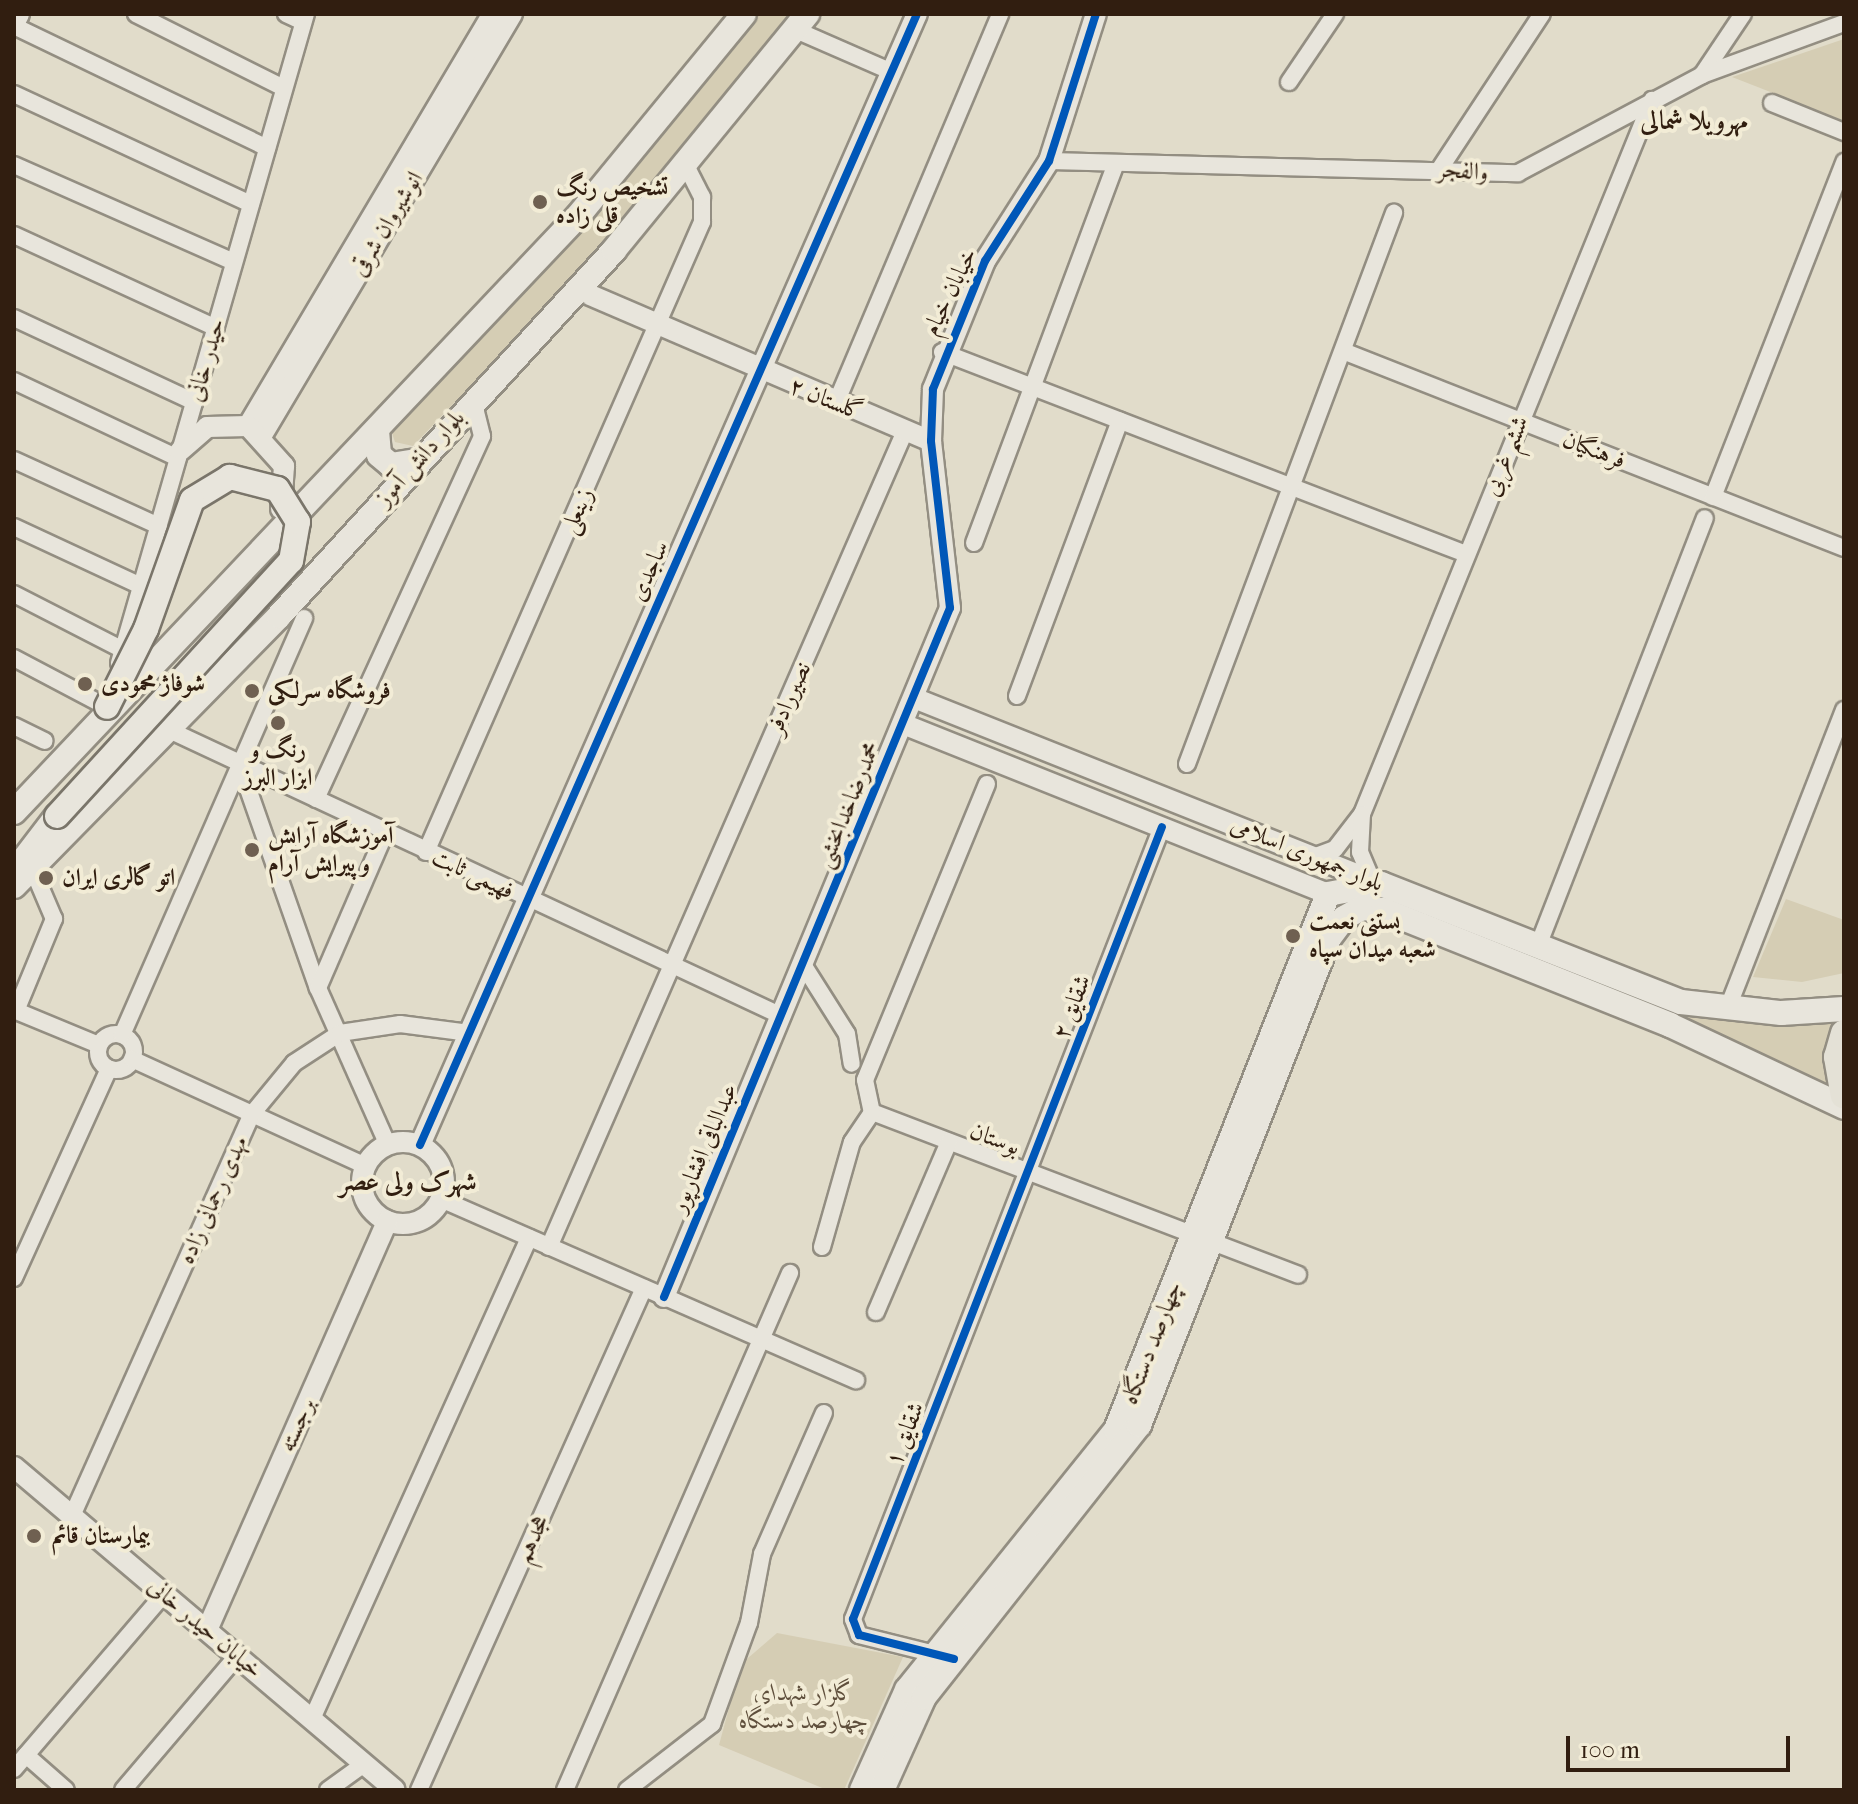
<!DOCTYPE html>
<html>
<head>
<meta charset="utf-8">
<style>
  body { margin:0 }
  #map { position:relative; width:1858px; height:1804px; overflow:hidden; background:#e1dcca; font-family:"IM FELL French Canon",Amiri,serif }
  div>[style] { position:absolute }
  .green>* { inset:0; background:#d5cdb4 }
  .roads { filter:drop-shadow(2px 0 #938e82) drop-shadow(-2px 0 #938e82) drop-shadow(0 2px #938e82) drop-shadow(0 -2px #938e82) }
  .minor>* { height:16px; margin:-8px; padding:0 8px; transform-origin:8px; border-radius:8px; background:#e8e5dc }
  .minor>.ring { margin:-8px; padding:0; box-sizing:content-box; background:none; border:16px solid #e8e5dc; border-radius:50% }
  .tertiary>* { height:20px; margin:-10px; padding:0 10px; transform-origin:10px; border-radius:10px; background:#e8e5dc }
  .tertiary>.ring { margin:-10px; padding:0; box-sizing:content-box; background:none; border:20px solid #e8e5dc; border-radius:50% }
  .secondary>* { height:24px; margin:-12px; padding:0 12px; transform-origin:12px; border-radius:12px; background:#e8e5dc }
  .primary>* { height:26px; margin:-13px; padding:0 13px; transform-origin:13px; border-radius:13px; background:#e4e1d6 }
  .bridges { filter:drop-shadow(2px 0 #7a756a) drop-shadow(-2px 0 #7a756a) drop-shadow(0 2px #7a756a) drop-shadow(0 -2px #7a756a) }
  .secondary-bridge>* { height:24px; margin:-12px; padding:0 12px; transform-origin:12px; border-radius:12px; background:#e8e5dc }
  .cycleway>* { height:8px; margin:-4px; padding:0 4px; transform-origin:4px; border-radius:4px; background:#0057b8 }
  .dots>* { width:22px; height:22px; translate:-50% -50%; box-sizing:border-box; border:4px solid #f2ecd6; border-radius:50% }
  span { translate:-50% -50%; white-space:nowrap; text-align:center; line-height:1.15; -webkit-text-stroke:8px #f2ecd6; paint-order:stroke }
  .street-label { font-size:24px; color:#311e10 }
  .poi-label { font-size:24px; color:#311e10; font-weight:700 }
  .left { translate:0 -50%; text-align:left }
  .park-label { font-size:24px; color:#5f4f3c; font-style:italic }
  .neighbourhood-label { font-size:26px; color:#311e10; font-weight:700 }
  .frame { position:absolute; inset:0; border:16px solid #311e10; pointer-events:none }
  .scale { position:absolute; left:1566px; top:1736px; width:224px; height:36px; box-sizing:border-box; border:4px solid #311e10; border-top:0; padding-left:10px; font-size:24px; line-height:28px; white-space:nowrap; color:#311e10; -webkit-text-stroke:6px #f2ecd6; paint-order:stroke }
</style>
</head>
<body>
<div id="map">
  <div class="green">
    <div style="clip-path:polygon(758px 14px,796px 14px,666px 182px,413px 446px,395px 442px,391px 430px,681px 111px)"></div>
    <div style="clip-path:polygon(1844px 39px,1844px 121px,1732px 77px)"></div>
    <div style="clip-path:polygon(1361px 888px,1678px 1008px,1844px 1014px,1841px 1098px,1375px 901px)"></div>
    <div style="clip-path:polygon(1786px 899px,1844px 920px,1844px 973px,1802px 982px,1753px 977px)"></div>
    <div style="clip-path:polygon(777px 1633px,903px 1657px,844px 1790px,827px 1790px,719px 1745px,741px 1664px)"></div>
  </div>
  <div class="roads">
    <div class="minor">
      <div style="left:136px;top:14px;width:165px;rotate:26.6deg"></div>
      <div style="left:286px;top:14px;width:19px;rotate:25deg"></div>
      <div style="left:14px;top:26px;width:281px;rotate:25.7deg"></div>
      <div style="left:796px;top:30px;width:105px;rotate:23.6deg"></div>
      <div style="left:1702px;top:75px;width:73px;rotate:-56.1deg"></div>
      <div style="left:1289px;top:82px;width:82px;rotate:-55.9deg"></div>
      <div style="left:14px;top:94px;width:261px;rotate:24.9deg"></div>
      <div style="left:1772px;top:103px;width:78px;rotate:21.9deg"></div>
      <div style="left:1049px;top:161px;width:469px;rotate:1.5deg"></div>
      <div style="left:1518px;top:173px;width:208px;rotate:-28deg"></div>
      <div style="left:1702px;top:75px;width:151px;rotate:-20.1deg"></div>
      <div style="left:14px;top:165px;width:240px;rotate:23.8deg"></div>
      <div style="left:1439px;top:170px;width:187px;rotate:-56.6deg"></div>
      <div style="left:14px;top:235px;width:222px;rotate:24.7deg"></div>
      <div style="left:14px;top:318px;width:199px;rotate:25deg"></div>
      <div style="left:1343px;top:351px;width:538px;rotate:21.47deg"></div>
      <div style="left:942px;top:352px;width:562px;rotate:21.08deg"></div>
      <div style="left:14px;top:381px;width:181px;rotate:25.2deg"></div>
      <div style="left:836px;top:403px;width:422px;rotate:-67.1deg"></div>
      <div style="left:14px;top:460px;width:159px;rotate:24.5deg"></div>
      <div style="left:1713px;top:497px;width:360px;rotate:-68.6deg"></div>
      <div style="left:14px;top:527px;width:140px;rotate:24.9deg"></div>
      <div style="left:974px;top:543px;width:403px;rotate:-69.5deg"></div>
      <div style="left:14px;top:594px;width:123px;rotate:27.2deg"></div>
      <div style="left:14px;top:658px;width:105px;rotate:27.8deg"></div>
      <div style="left:107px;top:707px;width:10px;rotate:-73deg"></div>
      <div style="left:119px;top:663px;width:675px;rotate:-73.93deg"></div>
      <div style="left:1017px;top:696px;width:294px;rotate:-69.5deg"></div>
      <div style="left:14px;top:726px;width:34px;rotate:26deg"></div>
      <div style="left:167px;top:729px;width:679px;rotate:25.02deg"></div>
      <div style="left:239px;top:763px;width:238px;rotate:70.7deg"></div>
      <div style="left:318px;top:988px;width:172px;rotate:66deg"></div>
      <div style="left:1187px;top:764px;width:589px;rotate:-69.41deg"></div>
      <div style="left:987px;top:784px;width:320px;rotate:112.4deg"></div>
      <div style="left:865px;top:1080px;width:33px;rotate:78deg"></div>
      <div style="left:872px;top:1112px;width:456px;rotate:20.9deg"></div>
      <div style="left:316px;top:799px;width:399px;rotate:-65.4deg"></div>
      <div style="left:482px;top:436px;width:38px;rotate:-104deg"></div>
      <div style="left:1362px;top:814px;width:771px;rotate:-67.89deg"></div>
      <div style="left:426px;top:852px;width:688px;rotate:-66.34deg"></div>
      <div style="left:702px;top:222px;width:25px;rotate:-90deg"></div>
      <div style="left:702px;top:197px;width:33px;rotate:-117deg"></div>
      <div style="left:1313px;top:857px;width:23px;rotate:-20deg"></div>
      <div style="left:1335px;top:849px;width:44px;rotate:-52.4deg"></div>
      <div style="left:1362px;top:814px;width:38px;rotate:93deg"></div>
      <div style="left:1360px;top:852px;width:30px;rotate:67deg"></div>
      <div style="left:1538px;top:946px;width:459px;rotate:-68.7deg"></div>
      <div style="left:804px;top:966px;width:80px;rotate:57.7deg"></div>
      <div style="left:847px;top:1034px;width:30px;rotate:81deg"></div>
      <div style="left:318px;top:988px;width:169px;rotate:-66.6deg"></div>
      <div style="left:14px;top:1010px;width:92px;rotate:22.4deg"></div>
      <div style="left:1727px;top:1010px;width:322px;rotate:-68.7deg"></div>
      <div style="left:16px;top:1011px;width:100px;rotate:-67.6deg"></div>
      <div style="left:54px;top:919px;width:51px;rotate:-113.1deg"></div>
      <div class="ring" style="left:98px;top:1034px;width:20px;height:20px"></div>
      <div style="left:122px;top:1035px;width:455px;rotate:-66.4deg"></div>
      <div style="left:132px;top:1059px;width:257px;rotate:24.6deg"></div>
      <div style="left:441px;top:1199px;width:453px;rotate:23.6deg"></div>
      <div style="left:549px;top:1247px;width:890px;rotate:-66.43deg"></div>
      <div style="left:822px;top:1247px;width:109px;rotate:-74.1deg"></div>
      <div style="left:852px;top:1142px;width:36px;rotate:-56deg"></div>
      <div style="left:14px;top:1278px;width:230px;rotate:-65.6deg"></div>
      <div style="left:876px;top:1312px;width:185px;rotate:-66.8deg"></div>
      <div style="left:72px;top:1516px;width:440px;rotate:-65.9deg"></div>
      <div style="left:252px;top:1114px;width:66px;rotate:-50.5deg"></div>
      <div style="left:294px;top:1063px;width:55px;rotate:-33.1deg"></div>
      <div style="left:340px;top:1033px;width:61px;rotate:-8.5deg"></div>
      <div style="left:400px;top:1024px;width:70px;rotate:7.4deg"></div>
      <div style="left:943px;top:1656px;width:87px;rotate:-166deg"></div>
      <div style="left:859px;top:1635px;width:17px;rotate:-111deg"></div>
      <div style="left:853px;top:1619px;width:850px;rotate:-68.69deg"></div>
      <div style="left:312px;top:1719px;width:528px;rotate:-65.72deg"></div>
      <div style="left:26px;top:1755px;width:53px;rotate:41.2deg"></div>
      <div style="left:14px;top:1769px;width:230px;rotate:-49.4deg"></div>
      <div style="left:123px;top:1790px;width:176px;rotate:-49.6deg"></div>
      <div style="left:328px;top:1790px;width:44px;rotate:-35.8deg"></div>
      <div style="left:419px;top:1790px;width:550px;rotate:-65.86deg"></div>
      <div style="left:565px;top:1790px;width:564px;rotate:-66.48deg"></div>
      <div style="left:627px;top:1790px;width:108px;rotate:-37.8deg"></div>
      <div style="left:712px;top:1724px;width:108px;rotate:-69.9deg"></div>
      <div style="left:749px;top:1623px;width:70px;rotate:-79.3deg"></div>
      <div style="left:762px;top:1554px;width:154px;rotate:-66.3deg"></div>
    </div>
    <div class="tertiary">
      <div style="left:14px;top:24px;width:11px;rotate:-63deg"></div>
      <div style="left:590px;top:295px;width:371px;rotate:23.2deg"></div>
      <div style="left:248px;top:426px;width:479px;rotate:-59.3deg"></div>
      <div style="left:262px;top:435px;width:490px;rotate:-59.3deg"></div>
      <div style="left:181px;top:450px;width:35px;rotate:-41deg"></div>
      <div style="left:207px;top:427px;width:41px;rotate:-1.4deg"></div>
      <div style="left:248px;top:426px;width:54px;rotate:48deg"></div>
      <div style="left:284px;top:466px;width:43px;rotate:94deg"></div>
      <div style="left:914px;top:698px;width:503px;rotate:21.72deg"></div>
      <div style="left:903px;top:724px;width:458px;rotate:21.8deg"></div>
      <div class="ring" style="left:362px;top:1142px;width:62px;height:62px"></div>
      <div style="left:420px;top:1145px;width:1235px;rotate:-66.28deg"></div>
      <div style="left:664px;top:1297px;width:746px;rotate:-67.46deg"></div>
      <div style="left:950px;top:608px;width:168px;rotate:-96.5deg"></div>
      <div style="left:931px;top:441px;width:52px;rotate:-87.8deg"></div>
      <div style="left:933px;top:389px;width:138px;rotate:-67.9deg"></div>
      <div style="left:985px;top:261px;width:119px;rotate:-57.4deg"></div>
      <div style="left:1049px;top:161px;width:154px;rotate:-72.3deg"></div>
      <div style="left:14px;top:1467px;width:499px;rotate:40.3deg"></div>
      <div style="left:207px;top:1630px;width:447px;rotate:-66.2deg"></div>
    </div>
    <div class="secondary">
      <div style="left:377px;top:431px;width:24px;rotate:85deg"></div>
      <div style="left:379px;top:455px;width:16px;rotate:40deg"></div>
      <div style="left:391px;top:465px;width:25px;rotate:-9deg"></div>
      <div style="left:14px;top:812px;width:821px;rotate:-46.58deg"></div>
      <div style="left:578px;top:216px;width:261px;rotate:-50.6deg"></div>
      <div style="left:14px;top:872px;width:71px;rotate:-52.5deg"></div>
      <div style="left:14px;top:886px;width:378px;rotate:-45.5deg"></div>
      <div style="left:279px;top:616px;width:496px;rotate:-47.5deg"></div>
      <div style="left:614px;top:250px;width:305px;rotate:-50.7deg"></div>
      <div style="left:862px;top:1790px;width:110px;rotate:-65.8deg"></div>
      <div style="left:907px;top:1690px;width:334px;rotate:-51.2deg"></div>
      <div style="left:1116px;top:1430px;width:576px;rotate:-68.42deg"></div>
      <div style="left:1328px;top:894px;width:54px;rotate:-10.7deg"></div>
      <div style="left:1381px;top:884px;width:322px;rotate:21.5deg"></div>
      <div style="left:1681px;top:1002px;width:101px;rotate:6.3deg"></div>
      <div style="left:1781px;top:1013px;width:63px;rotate:-3.6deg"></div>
      <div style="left:882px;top:1790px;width:102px;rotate:-65.7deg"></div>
      <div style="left:924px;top:1697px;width:347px;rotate:-51.7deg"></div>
      <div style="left:1139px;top:1425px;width:523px;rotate:-68.69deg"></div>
      <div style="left:1329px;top:938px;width:25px;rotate:-53deg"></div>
      <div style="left:1344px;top:918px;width:21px;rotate:-29deg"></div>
      <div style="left:1362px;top:908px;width:21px;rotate:5deg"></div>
      <div style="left:1383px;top:910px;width:309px;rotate:21.8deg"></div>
      <div style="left:1670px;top:1025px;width:192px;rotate:25.2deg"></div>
    </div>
    <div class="primary">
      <div style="left:1844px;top:1033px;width:25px;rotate:106deg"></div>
      <div style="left:1837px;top:1057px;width:39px;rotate:80deg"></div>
    </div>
  </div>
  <div class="bridges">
    <div class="secondary-bridge">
      <div style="left:57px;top:816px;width:346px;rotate:-47.5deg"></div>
      <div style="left:291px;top:561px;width:40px;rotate:-80deg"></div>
      <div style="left:298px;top:522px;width:39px;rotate:-122deg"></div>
      <div style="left:277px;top:489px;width:49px;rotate:-165.7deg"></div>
      <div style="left:230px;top:477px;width:44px;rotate:148.8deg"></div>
      <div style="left:192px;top:500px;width:137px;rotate:109.6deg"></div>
      <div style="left:146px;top:629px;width:87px;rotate:116.6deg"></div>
    </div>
  </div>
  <div class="cycleway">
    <div style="left:420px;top:1145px;width:1235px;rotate:-66.28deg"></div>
    <div style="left:664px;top:1297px;width:746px;rotate:-67.46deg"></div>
    <div style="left:950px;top:608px;width:168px;rotate:-96.5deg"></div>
    <div style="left:931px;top:441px;width:52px;rotate:-87.8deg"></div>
    <div style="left:933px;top:389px;width:138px;rotate:-67.9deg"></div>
    <div style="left:985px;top:261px;width:119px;rotate:-57.4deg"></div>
    <div style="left:1049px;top:161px;width:154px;rotate:-72.3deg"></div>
    <div style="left:954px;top:1659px;width:98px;rotate:-165.8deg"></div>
    <div style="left:859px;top:1635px;width:17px;rotate:-111deg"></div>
    <div style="left:853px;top:1619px;width:850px;rotate:-68.69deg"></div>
  </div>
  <div class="dots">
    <div style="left:540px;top:202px;background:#6f6051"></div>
    <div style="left:85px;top:684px;background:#6f6051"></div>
    <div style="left:252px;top:691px;background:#6f6051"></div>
    <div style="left:278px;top:723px;background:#6f6051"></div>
    <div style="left:252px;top:850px;background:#6f6051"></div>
    <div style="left:46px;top:878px;background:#6f6051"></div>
    <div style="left:1293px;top:936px;background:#6f6051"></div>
    <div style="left:34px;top:1536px;background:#6f6051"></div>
  </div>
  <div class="street-label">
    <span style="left:1463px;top:171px;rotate:4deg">والفجر</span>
    <span style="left:387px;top:224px;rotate:-59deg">انوشیروان شرقی</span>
    <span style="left:950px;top:292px;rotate:-64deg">خیابان خیام</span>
    <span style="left:206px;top:360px;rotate:-74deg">حیدر خانی</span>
    <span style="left:826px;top:399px;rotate:22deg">گلستان ۲</span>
    <span style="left:1594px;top:450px;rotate:21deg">فرهنگیان</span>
    <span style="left:1506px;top:456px;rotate:-68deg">ششم غربی</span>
    <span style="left:420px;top:458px;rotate:-48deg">بلوار دانش آموز</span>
    <span style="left:577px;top:511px;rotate:-66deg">زینعلی</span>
    <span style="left:649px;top:571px;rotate:-66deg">ساجدی</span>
    <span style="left:789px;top:698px;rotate:-66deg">نصیررادفر</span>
    <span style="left:848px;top:805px;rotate:-68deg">محمدرضاخدابخشی</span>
    <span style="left:1307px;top:854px;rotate:22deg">بلوار جمهوری اسلامی</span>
    <span style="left:473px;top:874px;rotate:25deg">فهیمی ثابت</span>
    <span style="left:1072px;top:1007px;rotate:-69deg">شقایق ۲</span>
    <span style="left:995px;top:1139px;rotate:21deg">بوستان</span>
    <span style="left:704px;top:1148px;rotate:-67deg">عبدالباقی افشارپور</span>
    <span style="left:213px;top:1200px;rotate:-66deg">مهدی رحمانی زاده</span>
    <span style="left:1152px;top:1343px;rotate:-69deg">چهارصد دستگاه</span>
    <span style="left:297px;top:1425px;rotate:-66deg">برجسته</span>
    <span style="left:905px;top:1434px;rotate:-68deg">شقایق ۱</span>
    <span style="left:532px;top:1539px;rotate:-66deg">هجدهم</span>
    <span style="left:205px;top:1628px;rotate:40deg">خیابان حیدر خانی</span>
  </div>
  <div class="poi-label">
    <span class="left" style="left:556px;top:202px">تشخیص رنگ<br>قلی زاده</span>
    <span class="left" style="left:101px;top:684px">شوفاژ محمودی</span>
    <span class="left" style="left:268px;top:691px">فروشگاه سرلکی</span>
    <span style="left:278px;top:764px">رنگ و<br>ابزار البرز</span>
    <span class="left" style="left:268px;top:850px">آموزشگاه آرایش<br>و پیرایش آرام</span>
    <span class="left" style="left:62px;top:878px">اتو گالری ایران</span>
    <span class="left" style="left:1309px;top:936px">بستنی نعمت<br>شعبه میدان سپاه</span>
    <span class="left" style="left:52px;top:1536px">بیمارستان قائم</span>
  </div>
  <div class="park-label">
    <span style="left:804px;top:1707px">گلزار شهدای<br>چهارصد دستگاه</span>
  </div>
  <div class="neighbourhood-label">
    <span style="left:1694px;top:121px">مهرویلا شمالی</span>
    <span style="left:408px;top:1182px">شهرک ولی عصر</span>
  </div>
  <div class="frame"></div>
  <div class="scale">100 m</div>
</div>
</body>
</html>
